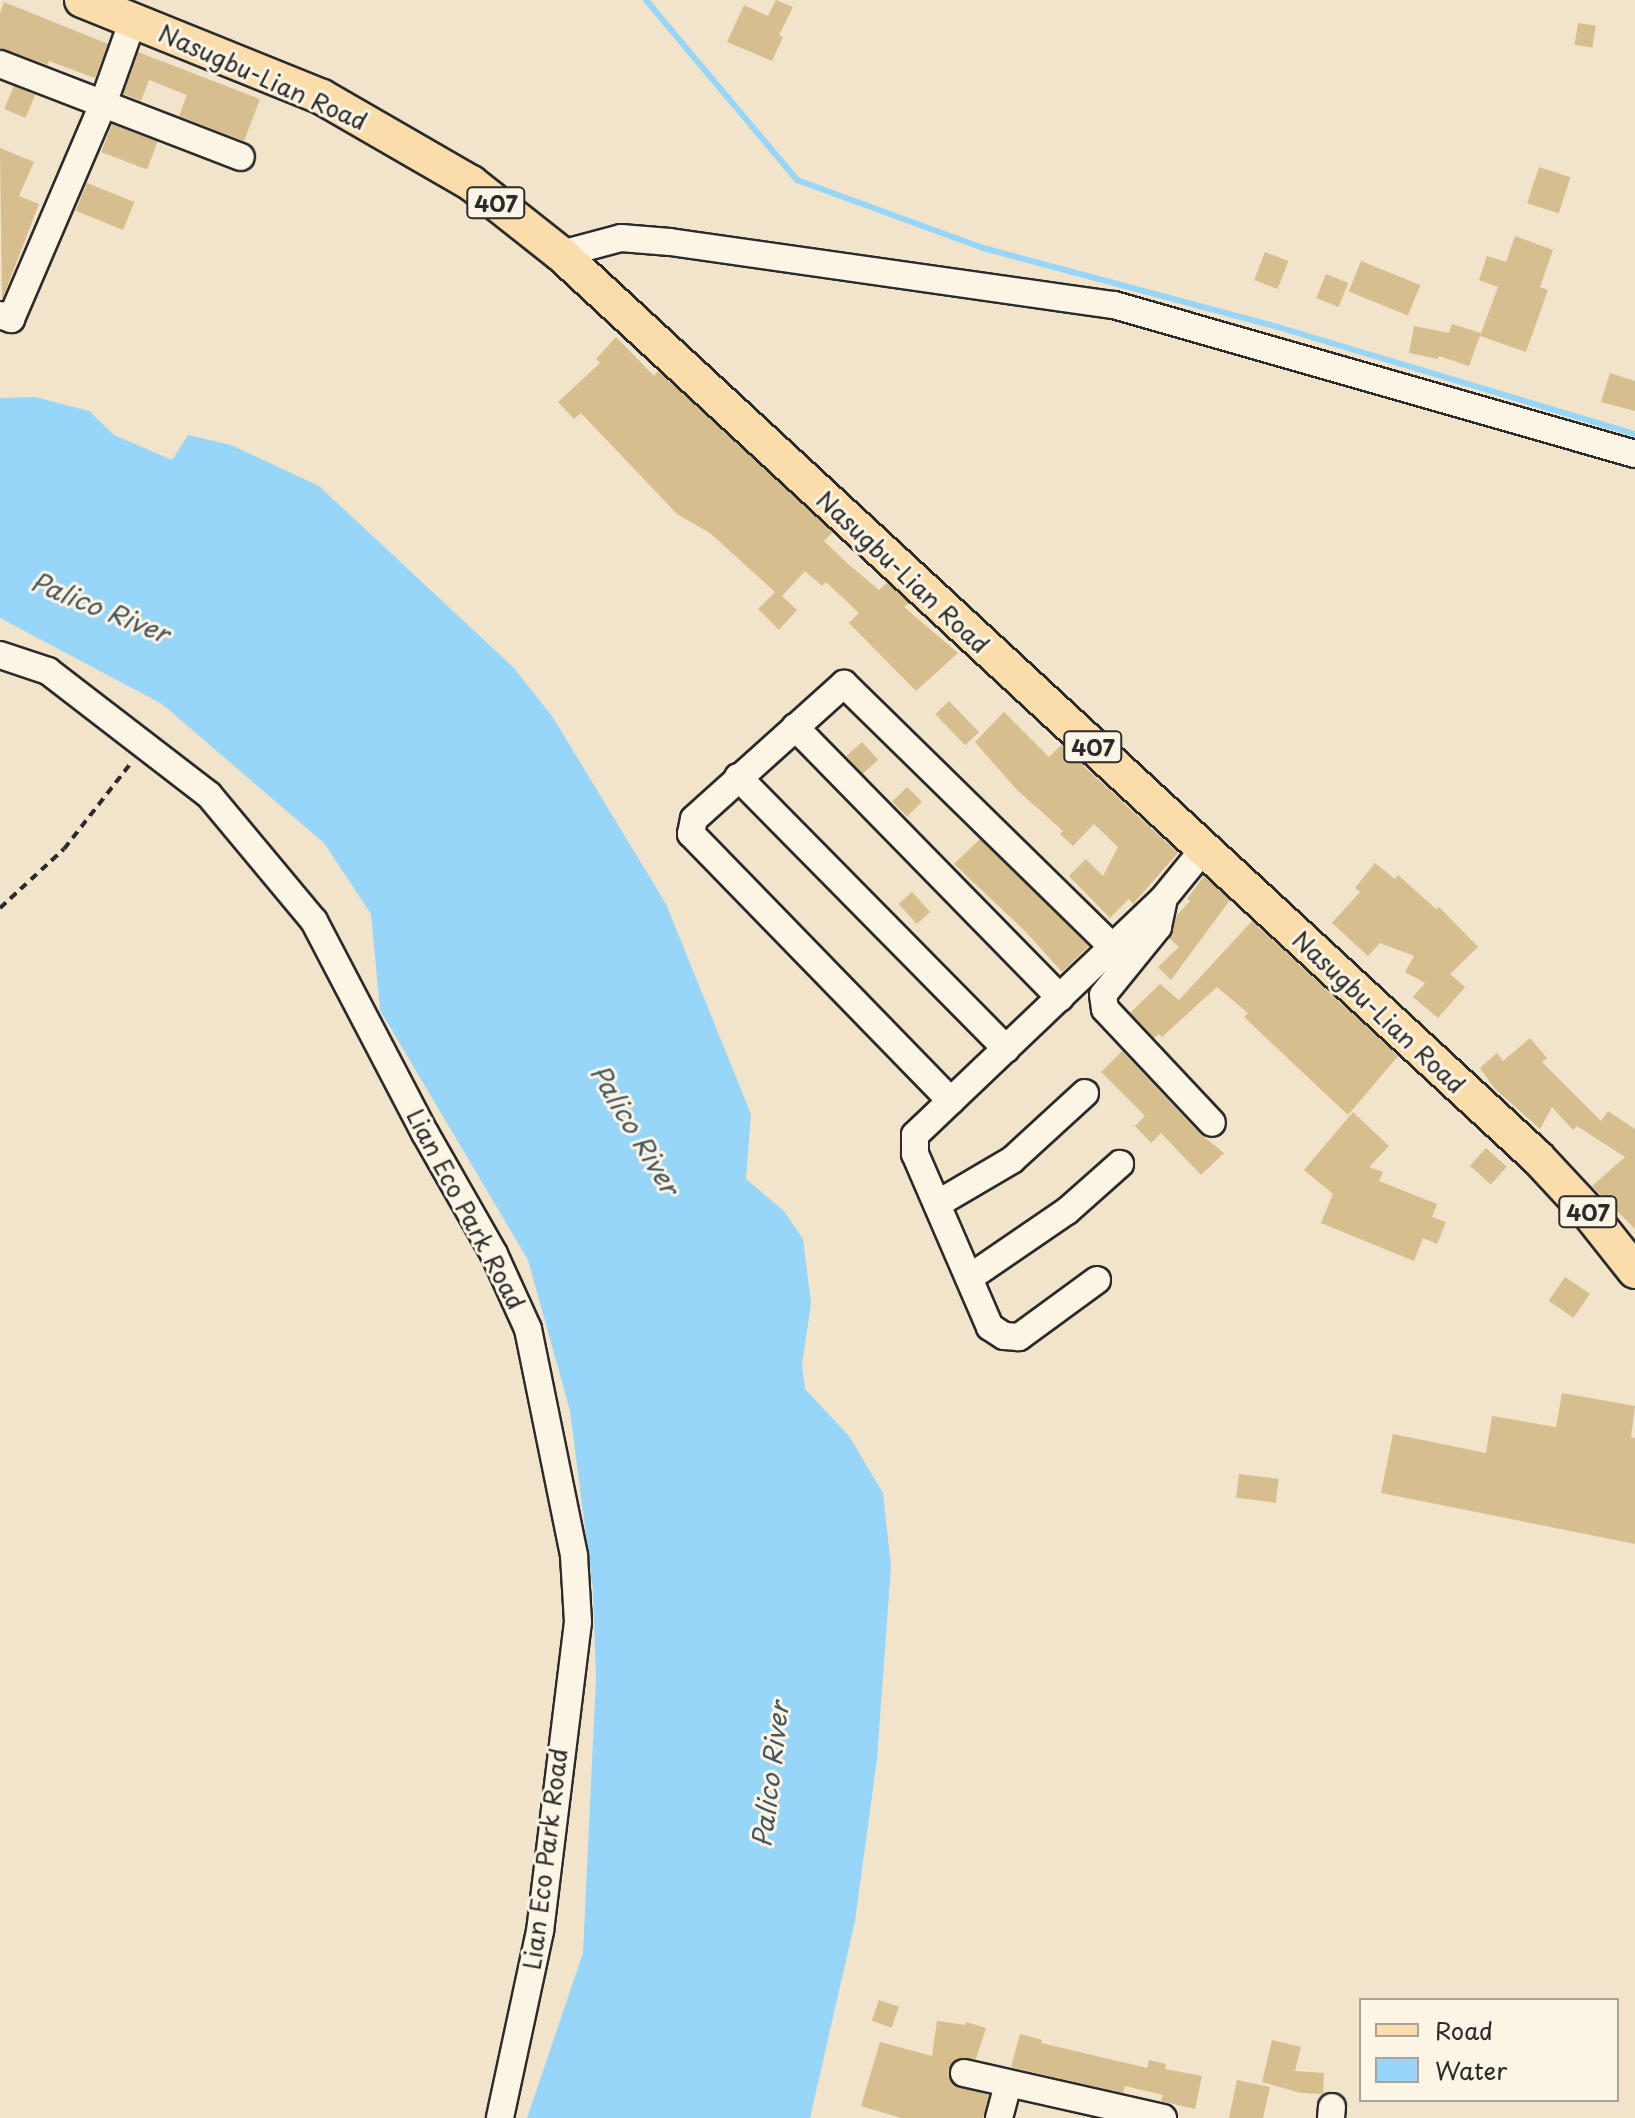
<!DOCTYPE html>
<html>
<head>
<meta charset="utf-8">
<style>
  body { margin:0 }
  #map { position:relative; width:1635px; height:2118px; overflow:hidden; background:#f1e4cb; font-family:"Playpen Sans",sans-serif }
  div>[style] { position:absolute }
  .water>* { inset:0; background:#97d6f8 }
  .stream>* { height:6px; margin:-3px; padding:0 3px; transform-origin:3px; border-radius:3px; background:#97d6f8 }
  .building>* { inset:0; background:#d6be8e; transform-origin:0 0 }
  .path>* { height:4px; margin-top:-2px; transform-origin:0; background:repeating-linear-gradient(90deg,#2b2b2b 0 8px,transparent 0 14px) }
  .roads { filter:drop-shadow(2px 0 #2b2b2b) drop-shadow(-2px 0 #2b2b2b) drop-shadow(0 2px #2b2b2b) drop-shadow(0 -2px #2b2b2b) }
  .minor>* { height:26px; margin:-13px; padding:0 13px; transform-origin:13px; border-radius:13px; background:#fcf5e5 }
  .major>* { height:34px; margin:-17px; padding:0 17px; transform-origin:17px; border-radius:17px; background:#fbdcab }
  span { translate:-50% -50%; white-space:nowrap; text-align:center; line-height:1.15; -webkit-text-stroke:6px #fcf5e5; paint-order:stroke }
  .shield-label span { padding:2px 6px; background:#fcf5e5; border:2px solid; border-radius:6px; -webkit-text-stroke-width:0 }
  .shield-label { font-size:22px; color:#2b2b2b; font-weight:700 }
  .street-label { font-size:24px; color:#2b2b2b }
  .water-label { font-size:26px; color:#46565e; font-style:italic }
  .legend { position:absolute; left:1359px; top:1998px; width:260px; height:104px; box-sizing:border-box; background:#fcf5e5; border:2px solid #a8a49b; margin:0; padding:10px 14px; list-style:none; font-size:24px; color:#2b2b2b }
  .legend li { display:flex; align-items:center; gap:16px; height:40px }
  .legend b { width:40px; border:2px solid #a8a49b }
</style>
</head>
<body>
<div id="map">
  <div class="water">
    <div style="clip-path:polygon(35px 397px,89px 411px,114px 435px,172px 460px,188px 435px,231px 445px,319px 486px,513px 667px,552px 716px,666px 904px,751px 1114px,746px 1179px,784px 1211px,803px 1239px,811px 1303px,802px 1365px,805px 1389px,849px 1436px,883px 1493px,891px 1566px,877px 1759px,855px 1921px,810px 2118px,527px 2118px,583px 1953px,596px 1678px,593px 1589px,570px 1411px,528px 1260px,380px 1010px,371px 914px,324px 843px,162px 704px,0 618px,0 398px)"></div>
  </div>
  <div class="stream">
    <div style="left:646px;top:0;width:235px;rotate:50deg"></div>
    <div style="left:797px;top:180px;width:198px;rotate:20.1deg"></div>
    <div style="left:983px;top:248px;width:305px;rotate:15deg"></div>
    <div style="left:1278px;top:327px;width:373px;rotate:16.7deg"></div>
  </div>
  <div class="building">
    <div style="clip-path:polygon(776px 0,793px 7px,779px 35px,783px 37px,772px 61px,727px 42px,744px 5px,768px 16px)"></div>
    <div style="clip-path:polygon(4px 2px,108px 44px,95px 78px,49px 61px,48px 65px,0 48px,0 13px)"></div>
    <div style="left:1578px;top:23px;width:18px;height:22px;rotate:9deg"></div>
    <div style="clip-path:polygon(138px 52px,260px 99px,244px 141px,179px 116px,187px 95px,149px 80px,141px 101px,123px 94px)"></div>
    <div style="left:14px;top:86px;width:23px;height:25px;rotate:23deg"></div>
    <div style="left:112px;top:124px;width:49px;height:30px;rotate:21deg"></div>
    <div style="clip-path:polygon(0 148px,34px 162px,19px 196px,39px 204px,2px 300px)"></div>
    <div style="left:1539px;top:167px;width:33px;height:38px;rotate:18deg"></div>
    <div style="left:87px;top:183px;width:51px;height:30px;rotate:22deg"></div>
    <div style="clip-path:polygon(1515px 236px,1553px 250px,1540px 287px,1548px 290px,1526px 352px,1480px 336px,1498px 287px,1479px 280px,1487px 256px,1506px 262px)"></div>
    <div style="left:1265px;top:252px;width:25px;height:30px;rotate:21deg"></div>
    <div style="left:1361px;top:261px;width:64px;height:33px;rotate:22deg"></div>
    <div style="left:1326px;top:274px;width:24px;height:26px;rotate:22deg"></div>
    <div style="clip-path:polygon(1452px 324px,1481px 333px,1469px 366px,1439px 356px,1438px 359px,1409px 353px,1414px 326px,1449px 333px)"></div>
    <div style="clip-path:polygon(616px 337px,654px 376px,658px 371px,833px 532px,824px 541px,847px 563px,879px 590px,887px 583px,909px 603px,904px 607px,958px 653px,916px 691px,849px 623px,859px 613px,826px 582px,822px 586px,805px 571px,782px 596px,797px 610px,779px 630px,758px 609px,775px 592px,710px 533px,677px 514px,581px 413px,574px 419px,558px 402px,600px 363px,596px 359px)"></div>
    <div style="clip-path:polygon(1610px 373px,1635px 381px,1635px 411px,1601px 402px)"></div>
    <div style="left:949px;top:701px;width:43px;height:19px;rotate:46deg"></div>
    <div style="clip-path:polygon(1004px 712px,1049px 757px,1061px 745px,1178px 853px,1133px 904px,1129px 899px,1110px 918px,1069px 876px,1086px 859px,1103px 876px,1118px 847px,1094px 824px,1073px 846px,1060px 834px,1063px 831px,1017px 790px,975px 742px)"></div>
    <div style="left:862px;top:742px;width:24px;height:21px;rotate:48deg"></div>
    <div style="left:907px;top:787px;width:21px;height:21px;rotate:45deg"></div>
    <div style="clip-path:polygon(980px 839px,1089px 946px,1062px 972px,1025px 931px,954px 864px)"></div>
    <div style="clip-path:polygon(1375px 863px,1395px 879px,1398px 875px,1436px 909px,1439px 907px,1478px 947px,1450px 974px,1465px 987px,1438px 1018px,1413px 997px,1425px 983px,1405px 972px,1414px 956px,1380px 943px,1368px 956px,1332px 923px,1360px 892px,1355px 888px)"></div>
    <div style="clip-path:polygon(1204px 876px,1230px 900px,1171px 980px,1158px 967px,1179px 947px,1169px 938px,1177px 915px,1190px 901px,1187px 899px)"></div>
    <div style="left:912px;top:892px;width:27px;height:18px;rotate:48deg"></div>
    <div style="clip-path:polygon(1252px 921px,1398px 1056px,1348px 1115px,1244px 1017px,1248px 1013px,1217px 987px,1162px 1037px,1159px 1034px,1154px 1038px,1130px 1013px,1160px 984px,1179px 1000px)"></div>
    <div style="clip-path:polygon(1530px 1038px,1547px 1058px,1542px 1062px,1601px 1121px,1608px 1111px,1635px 1129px,1635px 1229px,1592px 1186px,1625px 1157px,1577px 1126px,1573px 1130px,1552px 1107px,1540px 1129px,1495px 1089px,1480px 1068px,1497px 1053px,1503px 1061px)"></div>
    <div style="clip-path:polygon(1122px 1051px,1200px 1134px,1224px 1153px,1201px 1175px,1161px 1133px,1151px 1143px,1135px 1126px,1145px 1116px,1101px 1072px)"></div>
    <div style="clip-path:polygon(1353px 1112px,1389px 1146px,1369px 1167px,1383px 1172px,1379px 1181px,1437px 1204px,1432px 1217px,1446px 1222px,1437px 1244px,1423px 1238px,1414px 1261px,1321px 1223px,1333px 1194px,1304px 1170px)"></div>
    <div style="left:1486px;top:1148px;width:28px;height:24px;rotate:42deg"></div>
    <div style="left:1565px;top:1277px;width:30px;height:29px;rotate:34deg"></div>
    <div style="clip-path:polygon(1562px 1393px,1635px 1406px,1631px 1437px,1635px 1438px,1635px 1544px,1381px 1493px,1393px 1434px,1486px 1453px,1492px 1416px,1556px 1427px)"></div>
    <div style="left:1239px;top:1474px;width:40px;height:24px;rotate:7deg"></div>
    <div style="left:879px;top:2000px;width:21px;height:22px;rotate:19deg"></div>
    <div style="clip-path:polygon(937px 2021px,965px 2025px,966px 2022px,986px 2028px,976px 2059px,959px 2058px,948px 2070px,954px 2085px,989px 2095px,983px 2118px,901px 2118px,861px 2106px,880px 2042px,932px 2056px)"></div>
    <div style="clip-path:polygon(1020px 2034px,1042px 2040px,1041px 2043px,1147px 2068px,1149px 2060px,1166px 2064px,1165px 2069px,1202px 2076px,1195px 2109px,1161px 2101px,1163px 2095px,1125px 2086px,1123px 2093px,1011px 2067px)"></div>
    <div style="clip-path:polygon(1272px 2040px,1301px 2047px,1295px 2071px,1324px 2073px,1323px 2094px,1301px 2093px,1262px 2082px)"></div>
    <div style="clip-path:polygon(1237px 2080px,1270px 2087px,1263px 2118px,1229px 2118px)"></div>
  </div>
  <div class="path">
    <div style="left:0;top:908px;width:87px;rotate:-42.7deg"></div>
    <div style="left:64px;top:849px;width:109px;rotate:-52.1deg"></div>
  </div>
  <div class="roads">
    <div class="minor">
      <div style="left:0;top:64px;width:258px;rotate:21.1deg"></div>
      <div style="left:561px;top:254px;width:62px;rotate:-14.9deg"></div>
      <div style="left:621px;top:238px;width:49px;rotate:4.7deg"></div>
      <div style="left:670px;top:242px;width:448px;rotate:8.1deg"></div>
      <div style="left:1114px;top:305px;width:542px;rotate:15.96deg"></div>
      <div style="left:0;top:315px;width:12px;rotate:20deg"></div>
      <div style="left:11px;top:319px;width:234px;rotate:-66.8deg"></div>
      <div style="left:103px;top:104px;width:89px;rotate:-70.3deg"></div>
      <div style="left:0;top:655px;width:51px;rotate:18.4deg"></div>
      <div style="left:48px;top:671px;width:203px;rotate:37.6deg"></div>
      <div style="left:209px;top:795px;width:164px;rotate:50.2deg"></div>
      <div style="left:314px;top:921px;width:239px;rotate:62.4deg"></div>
      <div style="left:425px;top:1133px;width:139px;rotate:60.3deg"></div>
      <div style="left:494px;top:1254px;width:82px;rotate:65.6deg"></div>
      <div style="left:528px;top:1329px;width:232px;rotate:78.5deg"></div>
      <div style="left:574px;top:1556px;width:66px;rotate:86.5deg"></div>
      <div style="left:578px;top:1622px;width:311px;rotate:97deg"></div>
      <div style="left:540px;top:1931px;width:191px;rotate:102.1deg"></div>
      <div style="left:795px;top:727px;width:379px;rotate:45.6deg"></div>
      <div style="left:738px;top:777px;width:382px;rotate:45.4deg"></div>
      <div style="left:1163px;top:903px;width:25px;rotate:102deg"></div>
      <div style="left:1158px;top:927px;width:87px;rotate:129deg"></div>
      <div style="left:1103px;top:995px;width:14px;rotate:82deg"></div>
      <div style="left:1105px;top:1009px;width:156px;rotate:46.8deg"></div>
      <div style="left:951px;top:1101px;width:373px;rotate:-134.2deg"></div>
      <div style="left:691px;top:834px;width:15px;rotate:-79deg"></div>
      <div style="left:694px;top:819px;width:202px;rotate:-42deg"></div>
      <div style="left:844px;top:684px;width:376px;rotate:44.4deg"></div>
      <div style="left:937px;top:1204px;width:87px;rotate:-30.4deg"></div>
      <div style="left:1012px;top:1160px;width:99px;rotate:-42.5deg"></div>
      <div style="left:969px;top:1278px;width:119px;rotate:-34.4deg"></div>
      <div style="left:1067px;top:1211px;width:71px;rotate:-41.6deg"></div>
      <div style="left:1097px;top:1280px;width:97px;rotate:143.8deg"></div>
      <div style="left:1019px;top:1337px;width:15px;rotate:-176deg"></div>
      <div style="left:1004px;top:1336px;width:17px;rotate:-147deg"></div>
      <div style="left:990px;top:1327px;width:189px;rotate:-113.4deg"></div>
      <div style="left:915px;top:1154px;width:19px;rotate:-90deg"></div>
      <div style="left:915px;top:1135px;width:342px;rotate:-43.6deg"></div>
      <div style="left:1163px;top:899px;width:63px;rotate:-50.8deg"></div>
      <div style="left:964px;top:2073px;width:204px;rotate:12.7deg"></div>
      <div style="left:999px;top:2118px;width:35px;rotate:-75deg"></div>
      <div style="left:1331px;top:2118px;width:11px;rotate:-85deg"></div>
    </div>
    <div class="major">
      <div style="left:82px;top:0;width:259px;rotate:22deg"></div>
      <div style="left:322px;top:97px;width:172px;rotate:30deg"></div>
      <div style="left:471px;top:183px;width:115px;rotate:38.3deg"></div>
      <div style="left:561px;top:254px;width:1330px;rotate:42.78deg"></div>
      <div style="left:1537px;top:1157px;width:76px;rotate:47.1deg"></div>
      <div style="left:1589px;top:1213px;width:74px;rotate:51.6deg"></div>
    </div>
  </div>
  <div class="shield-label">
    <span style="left:496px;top:203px">407</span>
    <span style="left:1093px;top:747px">407</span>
    <span style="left:1588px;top:1212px">407</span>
  </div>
  <div class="street-label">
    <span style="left:263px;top:77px;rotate:24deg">Nasugbu-Lian Road</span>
    <span style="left:903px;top:572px;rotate:43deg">Nasugbu-Lian Road</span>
    <span style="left:1379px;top:1012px;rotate:43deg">Nasugbu-Lian Road</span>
    <span style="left:466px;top:1209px;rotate:62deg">Lian Eco Park Road</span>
    <span style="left:545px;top:1859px;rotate:-83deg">Lian Eco Park Road</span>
  </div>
  <div class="water-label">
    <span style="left:100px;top:607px;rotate:22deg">Palico River</span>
    <span style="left:635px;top:1129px;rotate:59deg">Palico River</span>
    <span style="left:770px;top:1775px;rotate:-83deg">Palico River</span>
  </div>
  <ul class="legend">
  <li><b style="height:10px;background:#fbdcab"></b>Road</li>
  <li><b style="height:22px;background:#97d6f8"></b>Water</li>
  </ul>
</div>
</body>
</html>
